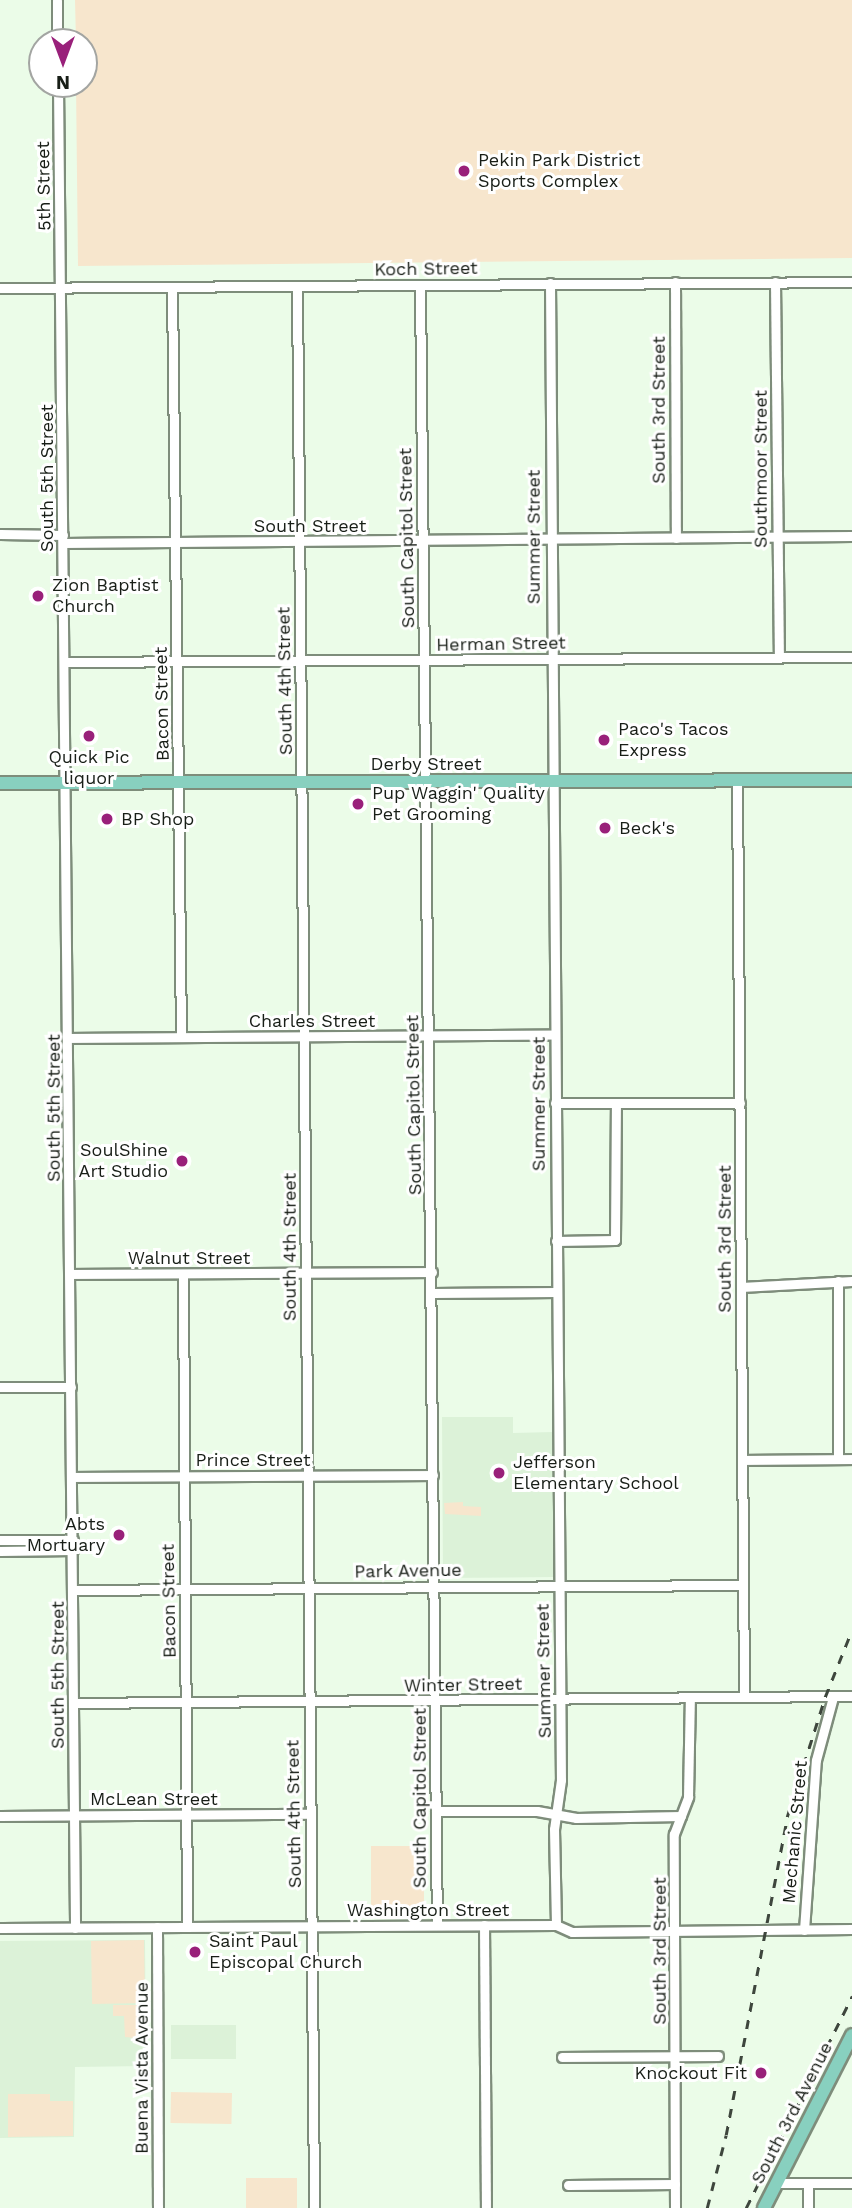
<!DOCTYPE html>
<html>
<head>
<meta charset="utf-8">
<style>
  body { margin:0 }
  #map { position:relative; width:852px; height:2208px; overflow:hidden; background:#ebfce8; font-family:"Work Sans",sans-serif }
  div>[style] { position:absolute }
  .built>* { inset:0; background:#dcf2d8; transform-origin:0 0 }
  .green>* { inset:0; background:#f7e6cd; transform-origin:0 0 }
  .roads { filter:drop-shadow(2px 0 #7e8d7b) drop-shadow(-2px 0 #7e8d7b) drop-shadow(0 2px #7e8d7b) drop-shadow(0 -2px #7e8d7b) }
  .minor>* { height:9px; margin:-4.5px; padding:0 4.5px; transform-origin:4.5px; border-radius:4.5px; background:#fff }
  .major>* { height:12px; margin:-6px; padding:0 6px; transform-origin:6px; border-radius:6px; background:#88d0bf }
  .rail>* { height:2.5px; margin-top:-1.25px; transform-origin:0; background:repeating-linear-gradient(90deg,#3e463d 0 9px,transparent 0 18px) }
  .dots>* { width:19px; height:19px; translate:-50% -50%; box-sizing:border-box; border:4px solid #fff; border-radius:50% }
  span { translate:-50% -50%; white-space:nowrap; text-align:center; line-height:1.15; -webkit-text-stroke:6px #fff; paint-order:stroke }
  .poi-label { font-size:18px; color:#181e17 }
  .left { translate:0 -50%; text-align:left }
  .right { translate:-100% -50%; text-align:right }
  .street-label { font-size:18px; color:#181e17 }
  .north { position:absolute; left:28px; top:28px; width:70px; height:70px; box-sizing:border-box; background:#fff; border:2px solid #a3a5a2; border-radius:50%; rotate:180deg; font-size:19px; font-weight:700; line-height:28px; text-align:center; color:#181e17 }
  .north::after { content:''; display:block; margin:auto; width:24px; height:32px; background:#99207a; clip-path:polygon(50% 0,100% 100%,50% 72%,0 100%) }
</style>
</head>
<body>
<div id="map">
  <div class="built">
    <div style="clip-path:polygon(442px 1417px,513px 1417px,513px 1433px,553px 1432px,554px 1577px,443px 1578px)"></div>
    <div style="clip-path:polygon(145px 1940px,146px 2066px,75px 2067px,74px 2137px,0 2138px,0 1941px)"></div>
    <div style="left:236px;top:2025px;width:34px;height:65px;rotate:90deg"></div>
  </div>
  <div class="green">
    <div style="clip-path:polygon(75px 0,852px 0,852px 258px,78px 266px,76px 84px,84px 84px,84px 42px,76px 42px)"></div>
    <div style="clip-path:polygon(463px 1502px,463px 1506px,481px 1507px,481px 1516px,445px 1514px,444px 1503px)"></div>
    <div style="left:371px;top:1846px;width:53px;height:69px"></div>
    <div style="left:144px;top:1940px;width:63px;height:53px;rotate:89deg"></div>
    <div style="clip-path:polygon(113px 2005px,145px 2005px,146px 2039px,125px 2037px,124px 2016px,113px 2016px)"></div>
    <div style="left:171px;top:2092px;width:61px;height:31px;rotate:1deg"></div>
    <div style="clip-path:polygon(8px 2094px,50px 2094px,50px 2101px,73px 2101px,73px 2136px,8px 2137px)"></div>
    <div style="left:246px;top:2178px;width:51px;height:30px"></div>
  </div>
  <div class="roads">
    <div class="minor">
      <div style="left:57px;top:0;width:42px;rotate:90deg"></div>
      <div style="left:58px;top:84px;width:1844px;rotate:89.47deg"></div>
      <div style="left:675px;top:282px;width:256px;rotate:89.8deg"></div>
      <div style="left:775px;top:282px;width:375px;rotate:89.4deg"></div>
      <div style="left:550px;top:283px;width:1497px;rotate:89.58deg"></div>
      <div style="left:561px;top:1780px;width:49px;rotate:98.1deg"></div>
      <div style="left:554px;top:1829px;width:96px;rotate:88.8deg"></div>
      <div style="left:420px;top:285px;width:1640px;rotate:89.41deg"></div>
      <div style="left:297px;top:287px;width:1921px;rotate:89.49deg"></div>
      <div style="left:0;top:288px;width:852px;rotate:-0.4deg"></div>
      <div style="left:172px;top:288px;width:749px;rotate:89.31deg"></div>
      <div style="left:0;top:534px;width:63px;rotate:0.9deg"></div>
      <div style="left:63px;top:543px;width:789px;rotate:-0.51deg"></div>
      <div style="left:66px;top:662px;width:786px;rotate:-0.36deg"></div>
      <div style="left:737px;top:780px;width:917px;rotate:89.56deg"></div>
      <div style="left:69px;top:1038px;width:485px;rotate:-0.4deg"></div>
      <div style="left:555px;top:1103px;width:185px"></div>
      <div style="left:556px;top:1241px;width:59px;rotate:-1deg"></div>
      <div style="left:615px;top:1240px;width:137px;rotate:-89.6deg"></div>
      <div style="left:71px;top:1274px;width:361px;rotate:-0.3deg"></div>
      <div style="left:183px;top:1274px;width:653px;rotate:89.65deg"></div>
      <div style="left:838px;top:1281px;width:178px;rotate:90deg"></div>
      <div style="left:741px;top:1287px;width:111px;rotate:-3.1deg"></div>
      <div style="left:433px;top:1293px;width:124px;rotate:-0.5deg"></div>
      <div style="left:0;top:1387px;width:71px"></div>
      <div style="left:743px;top:1460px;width:109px;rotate:-0.5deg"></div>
      <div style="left:73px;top:1477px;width:360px;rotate:-0.3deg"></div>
      <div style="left:0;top:1540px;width:73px"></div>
      <div style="left:0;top:1551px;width:73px;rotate:-0.8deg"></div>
      <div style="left:73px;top:1590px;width:670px;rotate:-0.43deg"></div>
      <div style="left:74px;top:1703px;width:778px;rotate:-0.52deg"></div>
      <div style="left:436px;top:1811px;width:101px"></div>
      <div style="left:537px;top:1811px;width:40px;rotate:10deg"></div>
      <div style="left:576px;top:1818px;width:105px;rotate:-1.1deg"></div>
      <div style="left:0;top:1816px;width:309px;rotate:-0.4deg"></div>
      <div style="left:484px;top:1925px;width:283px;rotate:89.6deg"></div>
      <div style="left:157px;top:1927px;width:281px;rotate:89.8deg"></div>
      <div style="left:0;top:1928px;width:556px;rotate:-0.31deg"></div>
      <div style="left:556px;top:1925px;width:17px;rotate:24deg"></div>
      <div style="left:572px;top:1932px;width:280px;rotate:-0.6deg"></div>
      <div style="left:804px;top:1930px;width:170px;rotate:-86deg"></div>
      <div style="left:816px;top:1760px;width:65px;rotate:-74.9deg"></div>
      <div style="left:562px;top:2057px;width:156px;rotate:-0.4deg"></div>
      <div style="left:776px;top:2183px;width:76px"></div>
      <div style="left:808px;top:2183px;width:25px;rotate:90deg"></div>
      <div style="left:568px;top:2185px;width:107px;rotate:-0.5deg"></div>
      <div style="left:675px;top:2208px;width:374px;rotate:-90.2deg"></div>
      <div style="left:674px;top:1834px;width:40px;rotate:-69deg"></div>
      <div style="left:688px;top:1797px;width:100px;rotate:-88.9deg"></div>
    </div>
    <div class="major">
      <div style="left:0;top:783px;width:852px;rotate:-0.2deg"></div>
      <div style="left:764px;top:2208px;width:194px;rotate:-63deg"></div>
    </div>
  </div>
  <div class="rail">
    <div style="left:707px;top:2208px;width:75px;rotate:-75.4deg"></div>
    <div style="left:726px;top:2135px;width:324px;rotate:-79.1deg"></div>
    <div style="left:787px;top:1817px;width:126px;rotate:-72.4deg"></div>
    <div style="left:825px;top:1697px;width:72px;rotate:-68.1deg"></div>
    <div style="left:746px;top:2208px;width:237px;rotate:-63.4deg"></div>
  </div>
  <div class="dots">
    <div style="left:464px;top:171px;background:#99207a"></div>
    <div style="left:38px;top:596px;background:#99207a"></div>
    <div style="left:89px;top:736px;background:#99207a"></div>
    <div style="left:604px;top:740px;background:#99207a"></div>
    <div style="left:358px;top:804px;background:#99207a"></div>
    <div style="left:107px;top:819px;background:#99207a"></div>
    <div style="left:605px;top:828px;background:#99207a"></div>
    <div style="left:182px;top:1161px;background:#99207a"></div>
    <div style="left:499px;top:1473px;background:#99207a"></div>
    <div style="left:119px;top:1535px;background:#99207a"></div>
    <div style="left:195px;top:1952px;background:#99207a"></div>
    <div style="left:761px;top:2073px;background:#99207a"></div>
  </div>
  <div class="poi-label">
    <span class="left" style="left:478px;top:171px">Pekin Park District<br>Sports Complex</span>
    <span class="left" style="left:52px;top:596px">Zion Baptist<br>Church</span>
    <span class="left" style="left:618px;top:740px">Paco's Tacos<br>Express</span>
    <span style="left:89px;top:768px">Quick Pic<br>liquor</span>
    <span class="left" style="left:372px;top:804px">Pup Waggin' Quality<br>Pet Grooming</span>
    <span class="left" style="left:121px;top:819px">BP Shop</span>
    <span class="left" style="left:619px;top:828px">Beck's</span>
    <span class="right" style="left:168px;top:1161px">SoulShine<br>Art Studio</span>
    <span class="left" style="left:513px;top:1473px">Jefferson<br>Elementary School</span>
    <span class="right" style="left:105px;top:1535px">Abts<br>Mortuary</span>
    <span class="left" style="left:209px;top:1952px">Saint Paul<br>Episcopal Church</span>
    <span class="right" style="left:747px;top:2073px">Knockout Fit</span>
  </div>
  <div class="street-label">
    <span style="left:44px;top:186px;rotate:-91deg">5th Street</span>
    <span style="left:426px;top:269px;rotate:-1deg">Koch Street</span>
    <span style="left:659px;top:410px;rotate:-90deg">South 3rd Street</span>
    <span style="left:761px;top:469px;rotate:-90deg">Southmoor Street</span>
    <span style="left:47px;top:478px;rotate:-90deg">South 5th Street</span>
    <span style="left:310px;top:526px">South Street</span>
    <span style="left:534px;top:537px;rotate:-90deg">Summer Street</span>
    <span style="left:407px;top:538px;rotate:-91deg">South Capitol Street</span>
    <span style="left:501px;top:644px;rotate:-1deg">Herman Street</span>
    <span style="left:285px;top:681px;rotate:-91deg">South 4th Street</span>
    <span style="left:162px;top:704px;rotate:-91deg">Bacon Street</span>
    <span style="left:426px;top:764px">Derby Street</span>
    <span style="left:312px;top:1021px">Charles Street</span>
    <span style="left:539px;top:1104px;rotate:-90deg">Summer Street</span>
    <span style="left:414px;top:1105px;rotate:-91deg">South Capitol Street</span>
    <span style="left:54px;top:1108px;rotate:-90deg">South 5th Street</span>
    <span style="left:725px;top:1239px;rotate:-90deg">South 3rd Street</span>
    <span style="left:290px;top:1247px;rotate:-90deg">South 4th Street</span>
    <span style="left:189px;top:1258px">Walnut Street</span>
    <span style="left:253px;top:1460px">Prince Street</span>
    <span style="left:408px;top:1571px;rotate:-1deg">Park Avenue</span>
    <span style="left:169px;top:1601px;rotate:-91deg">Bacon Street</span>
    <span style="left:544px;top:1671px;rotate:-91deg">Summer Street</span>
    <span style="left:58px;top:1675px;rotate:-90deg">South 5th Street</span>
    <span style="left:463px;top:1685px;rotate:-1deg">Winter Street</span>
    <span style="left:420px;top:1798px;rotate:-90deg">South Capitol Street</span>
    <span style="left:154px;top:1799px">McLean Street</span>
    <span style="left:294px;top:1814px;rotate:-91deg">South 4th Street</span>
    <span style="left:795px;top:1832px;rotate:-85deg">Mechanic Street</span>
    <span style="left:428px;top:1910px">Washington Street</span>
    <span style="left:660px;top:1951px;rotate:-90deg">South 3rd Street</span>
    <span style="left:142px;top:2068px;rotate:-90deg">Buena Vista Avenue</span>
    <span style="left:792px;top:2113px;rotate:-63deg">South 3rd Avenue</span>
  </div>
  <div class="north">N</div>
</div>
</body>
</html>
